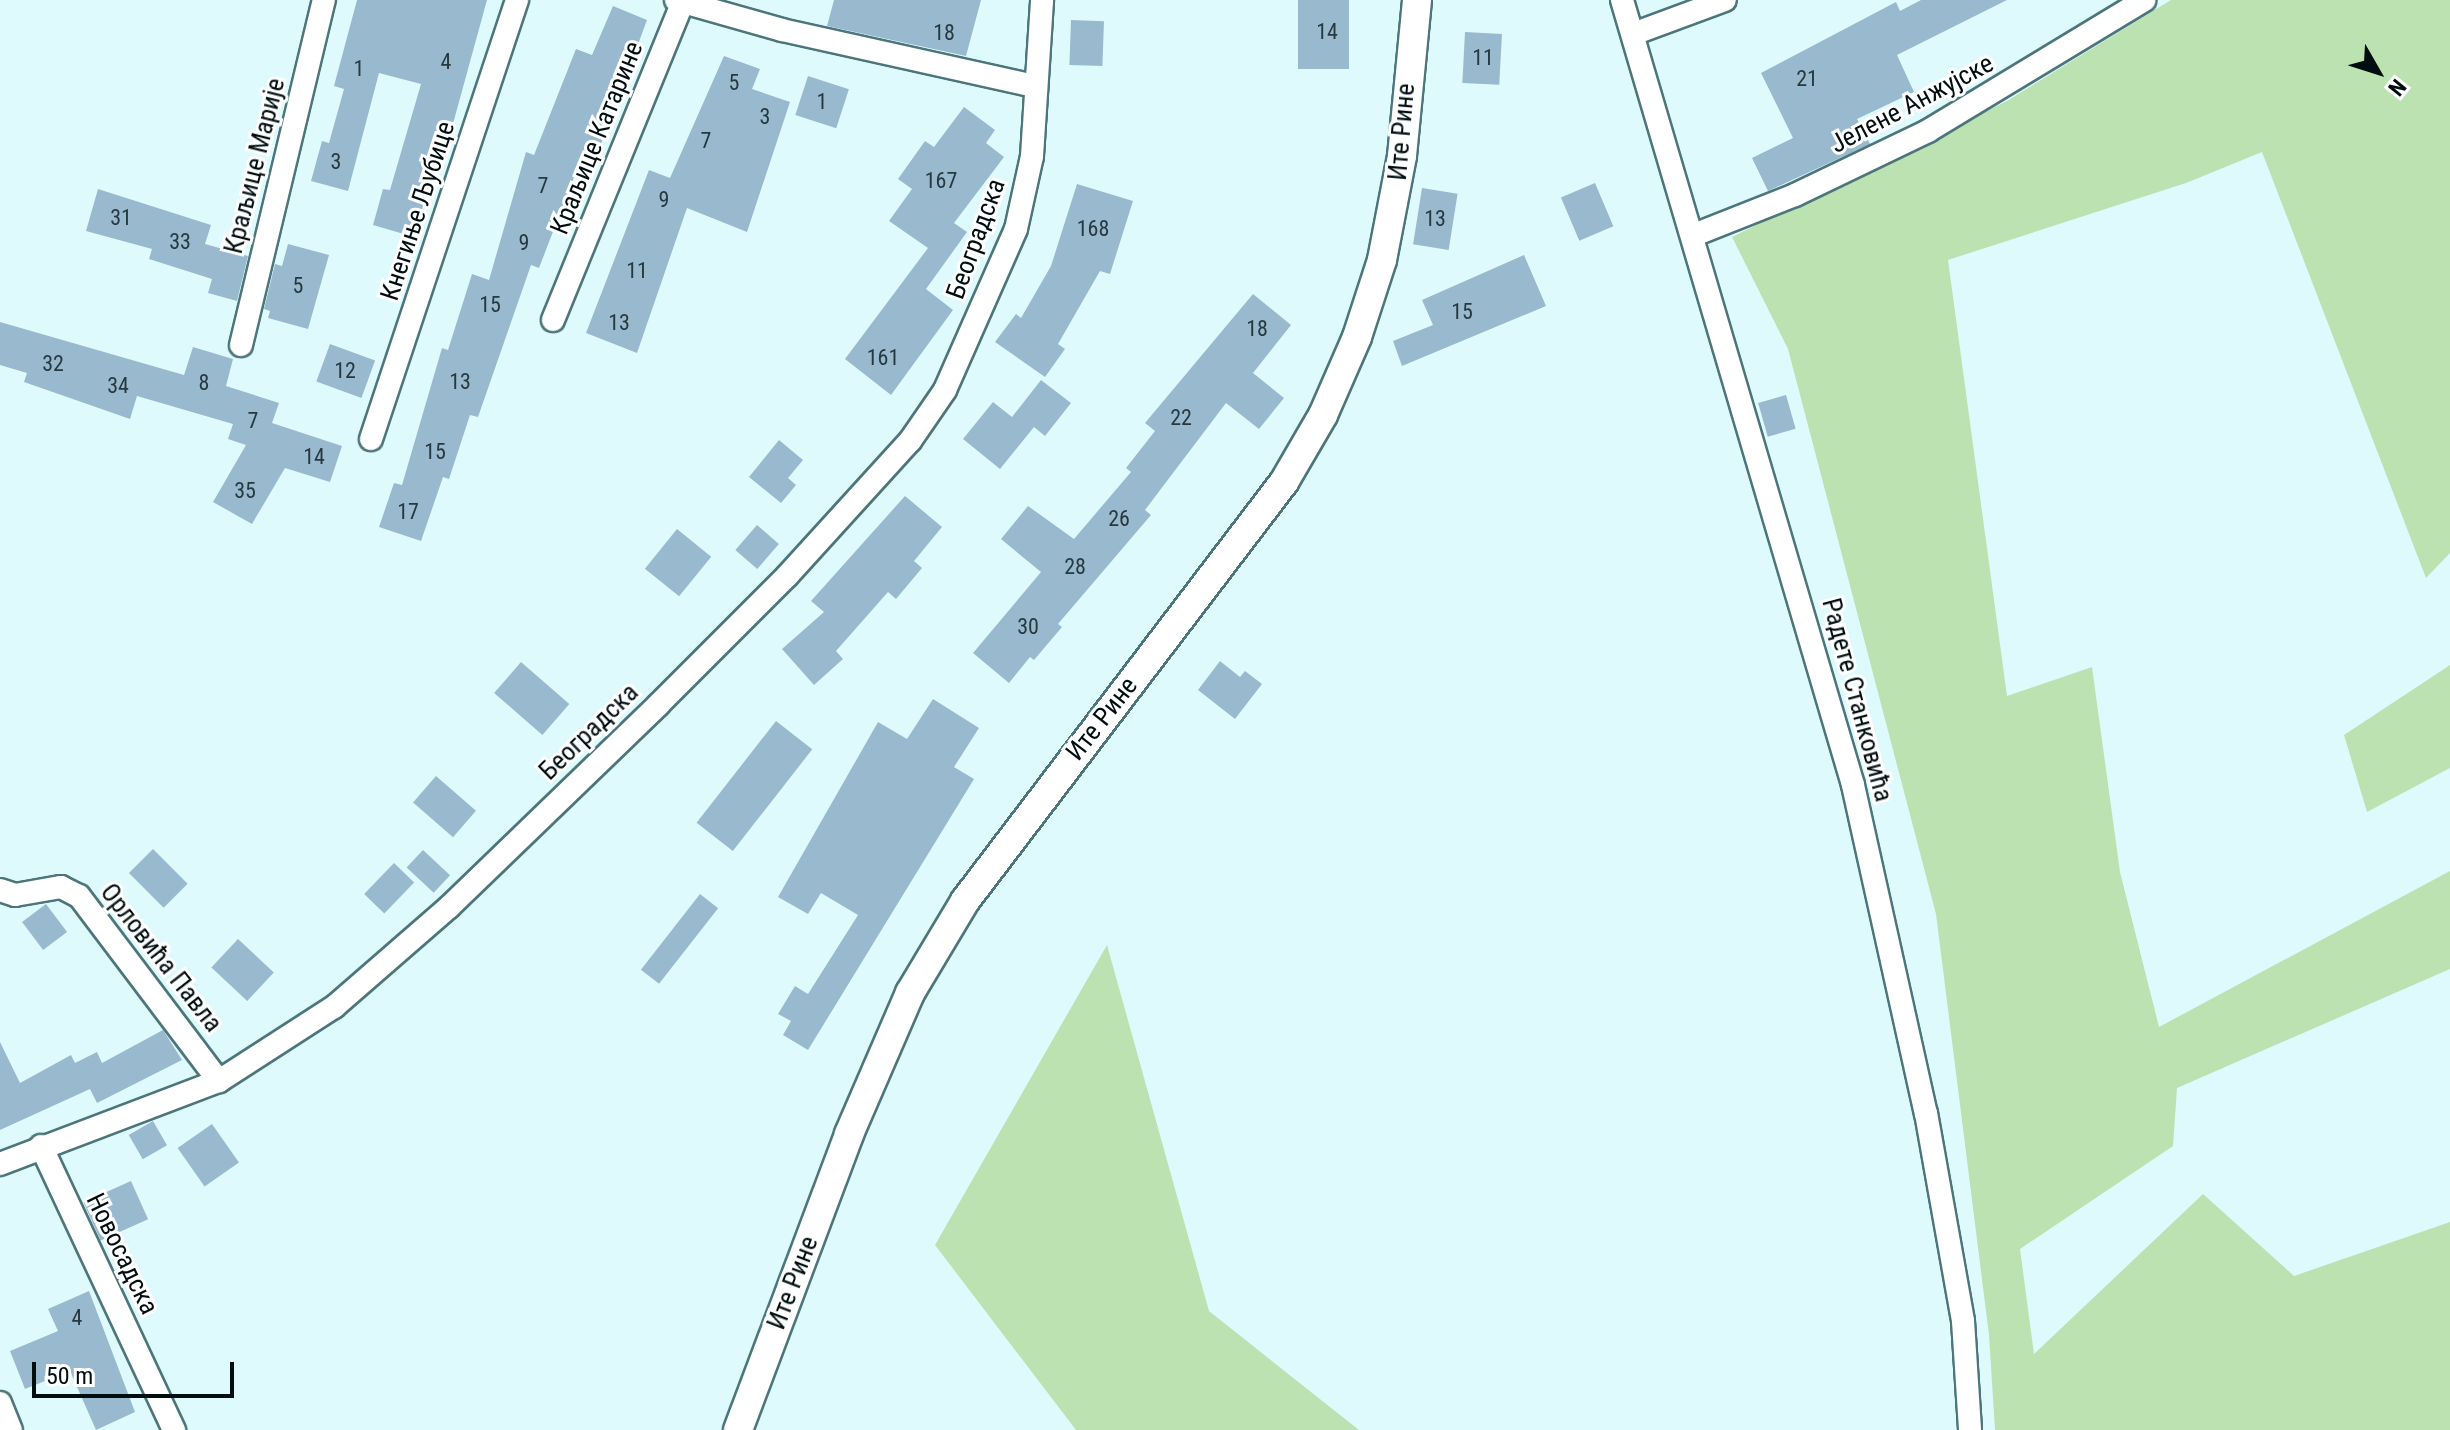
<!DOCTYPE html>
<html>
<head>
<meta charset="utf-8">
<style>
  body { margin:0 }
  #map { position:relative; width:2450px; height:1430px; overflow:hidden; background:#dffafd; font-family:"Roboto Condensed",sans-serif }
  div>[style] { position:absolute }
  .green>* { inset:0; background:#bce2b2 }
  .building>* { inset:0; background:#99b9cf; transform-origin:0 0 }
  .roads { filter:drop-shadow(2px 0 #4c767b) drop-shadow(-2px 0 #4c767b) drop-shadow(0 2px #4c767b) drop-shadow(0 -2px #4c767b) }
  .minor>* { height:22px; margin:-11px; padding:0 11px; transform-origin:11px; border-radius:11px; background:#fff }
  .tertiary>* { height:28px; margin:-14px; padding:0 14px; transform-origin:14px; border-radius:14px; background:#fff }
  span { translate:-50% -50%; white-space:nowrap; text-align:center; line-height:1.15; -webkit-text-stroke:6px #fff; paint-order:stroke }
  .number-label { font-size:22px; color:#273940 }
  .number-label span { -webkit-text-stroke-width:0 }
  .street-label { font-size:26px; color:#010e10 }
  .north { position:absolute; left:2338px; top:32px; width:80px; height:80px; -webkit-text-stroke:6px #fff; paint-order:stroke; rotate:129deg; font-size:22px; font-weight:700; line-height:32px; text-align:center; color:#010e10 }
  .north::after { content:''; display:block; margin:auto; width:28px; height:36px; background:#010e10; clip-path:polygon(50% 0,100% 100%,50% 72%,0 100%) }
  .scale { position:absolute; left:32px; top:1362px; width:202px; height:36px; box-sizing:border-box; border:4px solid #010e10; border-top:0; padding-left:10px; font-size:24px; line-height:28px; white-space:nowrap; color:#010e10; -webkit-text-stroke:6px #fff; paint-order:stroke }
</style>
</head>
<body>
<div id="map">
  <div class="green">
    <div style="clip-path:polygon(2171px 0,2450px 0,2450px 553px,2426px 578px,2262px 152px,2186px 183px,1948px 260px,2007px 696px,2092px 667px,2120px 872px,2159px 1027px,2450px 871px,2450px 969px,2177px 1088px,2173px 1146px,2020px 1249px,2034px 1354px,2203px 1194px,2294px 1276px,2450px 1222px,2450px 1430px,1995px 1430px,1989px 1335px,1936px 914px,1788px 349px,1732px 237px,2007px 101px)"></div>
    <div style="clip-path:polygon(2450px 665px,2450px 768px,2367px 812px,2344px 735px)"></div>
    <div style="clip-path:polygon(1107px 945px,1209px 1311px,1359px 1430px,1076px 1430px,935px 1245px)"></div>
  </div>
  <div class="building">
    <div style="clip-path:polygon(357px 0,487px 0,440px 171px,434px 169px,414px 237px,373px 225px,383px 189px,390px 190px,421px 84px,379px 73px,348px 191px,311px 181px,322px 141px,329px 143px,344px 89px,334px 86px)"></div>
    <div style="clip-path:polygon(834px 0,981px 0,966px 56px,827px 26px)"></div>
    <div style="left:1298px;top:0;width:51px;height:69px"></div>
    <div style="clip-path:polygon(1921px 0,2007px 0,1897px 55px,1914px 92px,1857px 119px,1870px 144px,1768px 191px,1752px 158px,1793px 138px,1761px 73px,1896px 2px,1900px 11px)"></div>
    <div style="clip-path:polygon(613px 6px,647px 20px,594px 163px,581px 159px,539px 268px,531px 265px,478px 417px,470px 415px,449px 479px,443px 477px,421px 541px,379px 527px,394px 483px,402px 485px,442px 348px,448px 350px,472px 274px,489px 280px,526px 152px,534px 155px,576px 49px,592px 55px)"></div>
    <div style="left:1071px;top:20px;width:33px;height:45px;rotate:2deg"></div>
    <div style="left:1465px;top:32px;width:37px;height:51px;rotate:3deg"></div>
    <div style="clip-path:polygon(724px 56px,760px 69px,752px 89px,790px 102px,747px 232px,687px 208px,637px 353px,586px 333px,649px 170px,670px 178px)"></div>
    <div style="left:808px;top:76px;width:43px;height:41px;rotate:18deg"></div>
    <div style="clip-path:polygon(964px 107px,995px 130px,986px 143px,1004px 157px,954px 223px,967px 232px,926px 289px,953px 310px,891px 395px,845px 359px,928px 248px,889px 221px,912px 189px,898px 179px,925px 141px,934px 147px)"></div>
    <div style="left:1595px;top:183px;width:47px;height:37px;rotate:67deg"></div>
    <div style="clip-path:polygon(1077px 184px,1133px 201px,1110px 274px,1100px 271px,1058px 344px,1065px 349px,1045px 377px,995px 342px,1016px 314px,1021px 318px,1051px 266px)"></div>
    <div style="left:1422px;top:188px;width:36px;height:57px;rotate:9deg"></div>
    <div style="clip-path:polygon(98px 189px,211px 225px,205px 244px,248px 256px,237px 301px,208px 293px,212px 279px,149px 259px,152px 249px,86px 231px)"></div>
    <div style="clip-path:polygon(288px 244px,329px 255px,308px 329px,268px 318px,270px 311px,264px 309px,275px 264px,282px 266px)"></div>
    <div style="clip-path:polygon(1524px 255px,1546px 306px,1402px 366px,1393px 341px,1433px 325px,1422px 300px)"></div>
    <div style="clip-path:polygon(1253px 294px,1291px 325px,1253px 373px,1284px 398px,1259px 429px,1226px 403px,1145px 510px,1151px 515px,1058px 624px,1062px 627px,1034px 660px,1030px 657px,1009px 683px,973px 653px,1041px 572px,1001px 539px,1028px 506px,1074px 539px,1131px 472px,1126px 468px,1155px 431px,1145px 423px)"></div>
    <div style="clip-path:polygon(0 322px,184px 375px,193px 347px,233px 359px,226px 386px,279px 403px,272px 423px,342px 446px,330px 482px,285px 468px,252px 524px,213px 502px,246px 445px,228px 439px,233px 424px,137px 396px,130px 419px,24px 382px,27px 373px,0 365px)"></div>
    <div style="left:330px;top:344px;width:48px;height:40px;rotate:20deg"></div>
    <div style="clip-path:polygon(1041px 380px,1071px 403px,1045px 436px,1034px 427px,1000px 469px,963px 439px,993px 402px,1012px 417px)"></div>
    <div style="left:1786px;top:395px;width:35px;height:29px;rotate:74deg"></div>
    <div style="clip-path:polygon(779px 440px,803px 460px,788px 478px,796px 485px,781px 503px,749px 477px)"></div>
    <div style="clip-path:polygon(905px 496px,942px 527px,914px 561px,922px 568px,896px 599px,888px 592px,836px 651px,843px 659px,814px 685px,782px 649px,824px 612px,811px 601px)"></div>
    <div style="left:757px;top:525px;width:29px;height:33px;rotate:41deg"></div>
    <div style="left:677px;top:529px;width:44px;height:51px;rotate:39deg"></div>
    <div style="clip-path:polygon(1220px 661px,1240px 677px,1245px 671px,1262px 684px,1235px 719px,1198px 690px)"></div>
    <div style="left:521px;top:662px;width:64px;height:41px;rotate:41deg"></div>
    <div style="clip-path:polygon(933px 699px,979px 728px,954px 767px,974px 779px,808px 1050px,783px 1035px,791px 1021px,778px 1014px,795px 986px,808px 994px,858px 915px,821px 893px,808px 914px,778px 897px,878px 722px,907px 739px)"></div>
    <div style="left:776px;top:721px;width:46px;height:129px;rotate:38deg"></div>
    <div style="left:436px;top:776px;width:53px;height:35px;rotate:41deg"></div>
    <div style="left:153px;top:849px;width:49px;height:34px;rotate:45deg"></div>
    <div style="left:423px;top:850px;width:37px;height:24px;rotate:43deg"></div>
    <div style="left:394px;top:863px;width:28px;height:43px;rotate:44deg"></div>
    <div style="left:700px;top:894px;width:23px;height:96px;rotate:38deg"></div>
    <div style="left:46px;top:904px;width:35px;height:30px;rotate:53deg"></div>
    <div style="left:238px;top:939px;width:49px;height:39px;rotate:43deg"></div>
    <div style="clip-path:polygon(163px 1030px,182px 1060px,97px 1103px,90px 1089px,0 1130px,0 1042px,20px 1083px,71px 1055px,75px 1063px,97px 1052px,102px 1063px)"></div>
    <div style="left:153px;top:1121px;width:28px;height:28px;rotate:60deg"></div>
    <div style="left:212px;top:1124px;width:47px;height:42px;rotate:55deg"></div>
    <div style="left:131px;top:1181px;width:42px;height:52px;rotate:66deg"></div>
    <div style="clip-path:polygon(89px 1291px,135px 1412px,96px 1430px,70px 1371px,25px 1389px,10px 1351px,58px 1331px,48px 1309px)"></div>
  </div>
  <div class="roads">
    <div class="minor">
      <div style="left:676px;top:0;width:110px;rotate:15.8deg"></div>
      <div style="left:782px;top:30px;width:259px;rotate:12.5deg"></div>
      <div style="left:1622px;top:0;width:818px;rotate:73.6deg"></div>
      <div style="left:1853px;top:785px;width:336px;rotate:77.5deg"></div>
      <div style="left:1926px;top:1113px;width:211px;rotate:79.9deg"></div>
      <div style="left:1963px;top:1321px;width:109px;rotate:86.3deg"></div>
      <div style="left:1633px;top:34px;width:98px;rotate:-20.3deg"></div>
      <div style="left:1694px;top:235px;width:109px;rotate:-21.6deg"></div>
      <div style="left:1795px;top:195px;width:148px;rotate:-25.7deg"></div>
      <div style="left:1928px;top:131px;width:253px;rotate:-31.2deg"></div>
      <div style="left:553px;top:320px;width:344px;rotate:-67.8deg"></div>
      <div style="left:241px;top:345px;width:355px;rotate:-76.5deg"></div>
      <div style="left:371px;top:439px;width:463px;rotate:-71.6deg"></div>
      <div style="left:0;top:890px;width:16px;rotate:18deg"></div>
      <div style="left:15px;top:895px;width:47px;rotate:-9.9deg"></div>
      <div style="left:61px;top:887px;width:20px;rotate:27deg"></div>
      <div style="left:79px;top:896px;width:232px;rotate:52.9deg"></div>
      <div style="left:41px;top:1146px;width:314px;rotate:64.9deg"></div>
      <div style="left:0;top:1164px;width:234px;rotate:-20.8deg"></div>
      <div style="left:219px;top:1081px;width:137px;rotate:-32.8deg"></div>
      <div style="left:334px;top:1007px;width:152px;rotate:-41deg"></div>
      <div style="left:449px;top:907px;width:291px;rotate:-44deg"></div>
      <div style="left:658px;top:705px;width:182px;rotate:-45deg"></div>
      <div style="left:787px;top:576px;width:183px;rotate:-47.7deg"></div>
      <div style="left:910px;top:441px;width:62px;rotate:-55.5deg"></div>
      <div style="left:945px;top:390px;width:176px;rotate:-66.2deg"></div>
      <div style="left:1016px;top:229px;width:75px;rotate:-77.6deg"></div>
      <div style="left:1032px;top:156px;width:156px;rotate:-86.3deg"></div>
      <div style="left:0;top:1403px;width:29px;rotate:68deg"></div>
    </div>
    <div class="tertiary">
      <div style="left:738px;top:1430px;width:316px;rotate:-69.4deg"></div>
      <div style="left:849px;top:1134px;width:154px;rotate:-66.6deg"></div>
      <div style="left:910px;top:993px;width:107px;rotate:-59.1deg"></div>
      <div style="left:965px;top:901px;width:527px;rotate:-52.72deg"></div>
      <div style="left:1284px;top:482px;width:78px;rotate:-59.8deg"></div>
      <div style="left:1323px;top:415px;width:85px;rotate:-66.4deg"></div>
      <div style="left:1357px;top:337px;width:81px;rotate:-72deg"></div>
      <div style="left:1382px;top:260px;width:106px;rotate:-79.1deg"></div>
      <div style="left:1402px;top:156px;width:157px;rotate:-84.5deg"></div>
    </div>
  </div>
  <div class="number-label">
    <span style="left:1327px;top:32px">14</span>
    <span style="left:944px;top:33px">18</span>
    <span style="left:1483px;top:58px">11</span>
    <span style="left:446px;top:62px">4</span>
    <span style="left:359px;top:69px">1</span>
    <span style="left:1807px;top:79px">21</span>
    <span style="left:734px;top:83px">5</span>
    <span style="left:822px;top:102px">1</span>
    <span style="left:765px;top:117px">3</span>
    <span style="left:706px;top:141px">7</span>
    <span style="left:336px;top:162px">3</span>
    <span style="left:941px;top:181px">167</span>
    <span style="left:543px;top:186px">7</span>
    <span style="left:664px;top:200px">9</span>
    <span style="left:121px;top:218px">31</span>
    <span style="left:1435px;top:219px">13</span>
    <span style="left:1093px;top:229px">168</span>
    <span style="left:180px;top:242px">33</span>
    <span style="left:524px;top:243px">9</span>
    <span style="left:637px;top:271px">11</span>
    <span style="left:298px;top:286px">5</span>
    <span style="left:490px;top:305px">15</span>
    <span style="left:1462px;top:312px">15</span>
    <span style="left:619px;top:323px">13</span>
    <span style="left:1257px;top:329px">18</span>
    <span style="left:883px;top:358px">161</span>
    <span style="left:53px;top:364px">32</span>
    <span style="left:345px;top:371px">12</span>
    <span style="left:460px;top:382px">13</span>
    <span style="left:204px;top:383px">8</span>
    <span style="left:118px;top:386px">34</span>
    <span style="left:1181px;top:418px">22</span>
    <span style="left:253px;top:421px">7</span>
    <span style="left:435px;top:452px">15</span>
    <span style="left:314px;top:457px">14</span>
    <span style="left:245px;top:491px">35</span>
    <span style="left:408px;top:512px">17</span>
    <span style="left:1119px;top:519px">26</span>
    <span style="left:1075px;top:567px">28</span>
    <span style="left:1028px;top:627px">30</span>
    <span style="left:77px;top:1318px">4</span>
  </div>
  <div class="street-label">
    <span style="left:1912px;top:104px;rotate:-28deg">Јелене Анжујске</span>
    <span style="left:1402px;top:132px;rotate:-85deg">Ите Рине</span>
    <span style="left:597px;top:138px;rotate:-68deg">Краљице Катарине</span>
    <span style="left:255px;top:166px;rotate:-76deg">Краљице Марије</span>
    <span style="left:418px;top:211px;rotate:-72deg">Кнегиње Љубице</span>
    <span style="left:976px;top:239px;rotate:-70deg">Београдска</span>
    <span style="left:1857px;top:700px;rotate:75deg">Радете Станковића</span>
    <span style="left:1102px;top:719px;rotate:-52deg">Ите Рине</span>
    <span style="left:589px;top:732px;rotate:-44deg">Београдска</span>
    <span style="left:161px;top:958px;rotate:52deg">Орловића Павла</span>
    <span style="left:122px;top:1254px;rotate:64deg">Новосадска</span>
    <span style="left:793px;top:1283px;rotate:-69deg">Ите Рине</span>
  </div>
  <div class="north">N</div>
  <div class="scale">50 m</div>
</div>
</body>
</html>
